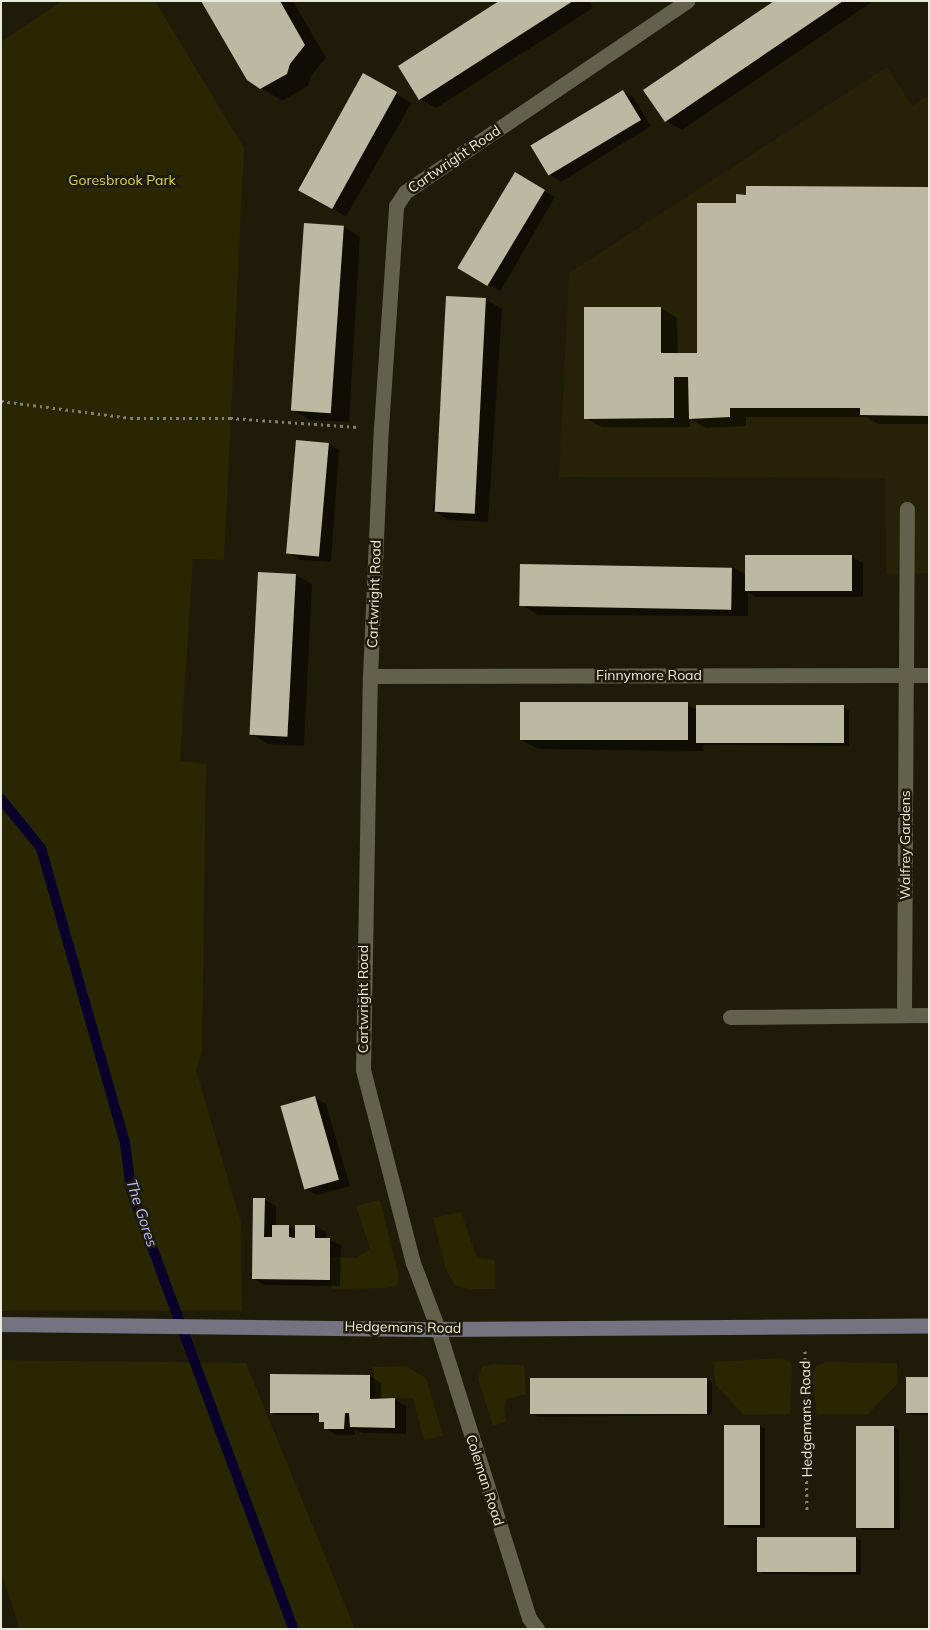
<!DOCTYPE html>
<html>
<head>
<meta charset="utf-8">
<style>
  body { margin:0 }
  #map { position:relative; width:930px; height:1630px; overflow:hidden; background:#1e1c09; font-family:Mulish,sans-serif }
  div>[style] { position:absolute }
  .built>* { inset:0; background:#252207 }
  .green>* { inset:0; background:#292602 }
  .shadow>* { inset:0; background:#0007; transform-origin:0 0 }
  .stream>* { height:10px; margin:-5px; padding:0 5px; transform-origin:5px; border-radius:5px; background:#0a002c }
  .building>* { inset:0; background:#bbb9a1; transform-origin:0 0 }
  .path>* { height:3px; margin-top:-1.5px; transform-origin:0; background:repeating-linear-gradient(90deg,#818070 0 2.5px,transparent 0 6.5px) }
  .lane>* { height:15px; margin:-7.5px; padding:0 7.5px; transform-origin:7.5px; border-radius:7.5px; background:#62614b }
  .street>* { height:15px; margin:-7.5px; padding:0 7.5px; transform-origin:7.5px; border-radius:7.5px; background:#62614b }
  .secondary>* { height:15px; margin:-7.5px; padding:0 7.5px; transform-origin:7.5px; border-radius:7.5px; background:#757281 }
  span { translate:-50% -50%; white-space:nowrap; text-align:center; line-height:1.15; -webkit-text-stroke:5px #1e1c09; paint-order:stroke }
  .street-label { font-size:14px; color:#e9e9dc }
  .park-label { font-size:14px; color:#dfd358 }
  .water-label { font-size:15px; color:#bbbaf7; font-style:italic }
  .frame { position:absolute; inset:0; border:2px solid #e9e9dc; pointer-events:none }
</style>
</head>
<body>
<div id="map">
  <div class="built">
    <div style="clip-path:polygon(887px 67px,912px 106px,929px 95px,928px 573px,886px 574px,885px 478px,559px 477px,569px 273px)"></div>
  </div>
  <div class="green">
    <div style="clip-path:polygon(62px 1px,155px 1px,244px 148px,224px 560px,193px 559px,180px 761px,206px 764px,202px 1052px,196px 1070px,241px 1223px,242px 1311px,1px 1311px,1px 42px)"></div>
    <div style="clip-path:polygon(380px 1200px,399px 1277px,397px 1285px,388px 1288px,331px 1289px,331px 1257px,356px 1258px,370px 1249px,356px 1206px)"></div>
    <div style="clip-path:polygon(461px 1212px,477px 1258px,495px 1260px,495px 1289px,467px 1289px,455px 1285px,446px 1270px,433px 1218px)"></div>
    <div style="clip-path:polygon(780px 1358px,790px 1361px,792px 1367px,790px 1414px,744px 1415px,716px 1385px,713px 1362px)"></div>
    <div style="clip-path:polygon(1px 1360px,246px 1363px,355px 1629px,20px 1629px,1px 1573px)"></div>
    <div style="clip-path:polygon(826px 1362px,897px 1363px,898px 1383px,867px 1415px,817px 1415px,812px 1377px,816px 1366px)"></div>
    <div style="clip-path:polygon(495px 1364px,524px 1365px,526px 1394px,507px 1399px,504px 1409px,506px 1422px,493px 1426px,478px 1379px,482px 1366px)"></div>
    <div style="clip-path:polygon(406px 1366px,426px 1378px,443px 1436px,424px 1440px,413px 1398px,376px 1397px,373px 1367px)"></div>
  </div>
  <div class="shadow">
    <div style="clip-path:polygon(202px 1px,293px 1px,326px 58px,311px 76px,308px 86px,282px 101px,261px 88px)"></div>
    <div style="clip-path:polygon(501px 1px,589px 1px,593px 8px,436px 108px,420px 99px)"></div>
    <div style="clip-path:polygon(777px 1px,873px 1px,682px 130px,666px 121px)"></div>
    <div style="left:363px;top:75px;width:56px;height:131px;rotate:30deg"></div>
    <div style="clip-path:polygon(623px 92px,634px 98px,651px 126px,561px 182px,550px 175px)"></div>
    <div style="left:515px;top:174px;width:46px;height:109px;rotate:30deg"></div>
    <div style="clip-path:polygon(929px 188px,929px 424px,878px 424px,866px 417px,746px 417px,746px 426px,706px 428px,690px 419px,690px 427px,602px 427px,585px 418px,661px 308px,677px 318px,678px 354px,698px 354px,737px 204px)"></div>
    <div style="clip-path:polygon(344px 227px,360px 237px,349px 422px,310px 420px,293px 410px)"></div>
    <div style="clip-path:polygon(486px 299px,502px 309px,488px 522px,449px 520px,432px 510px)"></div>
    <div style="clip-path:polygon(328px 444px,339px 450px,331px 562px,300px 560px,289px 553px)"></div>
    <div style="clip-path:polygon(851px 556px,863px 563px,863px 597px,757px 597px,748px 593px,748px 616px,538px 615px,522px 605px,522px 566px,732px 567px,746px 575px)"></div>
    <div style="clip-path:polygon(296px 575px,312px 584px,304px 746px,268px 744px,251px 734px)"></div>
    <div style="clip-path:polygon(687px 705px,697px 710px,844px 708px,849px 711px,849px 746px,703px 745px,703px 751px,538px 749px,521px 740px)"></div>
    <div style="clip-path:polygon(315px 1098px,326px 1104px,350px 1186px,317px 1195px,305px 1189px)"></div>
    <div style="clip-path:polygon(265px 1200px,276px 1206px,276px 1226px,288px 1226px,296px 1231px,315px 1226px,326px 1232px,326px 1239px,341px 1245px,340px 1286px,265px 1285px,254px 1279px)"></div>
    <div style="clip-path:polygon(370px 1376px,381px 1383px,381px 1400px,395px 1400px,406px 1406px,406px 1434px,362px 1433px,355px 1429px,355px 1435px,336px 1435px,325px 1428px,320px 1415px,277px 1415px,271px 1412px)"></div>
    <div style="clip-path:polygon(532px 1379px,707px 1379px,712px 1382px,712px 1415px,538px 1417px,533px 1414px)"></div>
    <div style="clip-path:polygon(929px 1379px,929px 1415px,913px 1415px,907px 1412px)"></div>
    <div style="clip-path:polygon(760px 1426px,765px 1429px,765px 1528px,729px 1528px,724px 1524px)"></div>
    <div style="clip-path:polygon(894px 1427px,899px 1430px,900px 1530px,864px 1530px,858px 1527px)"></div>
    <div style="clip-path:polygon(856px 1538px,861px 1541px,861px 1575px,764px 1574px,759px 1571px)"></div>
  </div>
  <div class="stream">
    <div style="left:1px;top:799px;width:63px;rotate:50.8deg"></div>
    <div style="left:41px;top:848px;width:307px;rotate:74.1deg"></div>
    <div style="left:125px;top:1143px;width:47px;rotate:82.7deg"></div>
    <div style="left:131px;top:1190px;width:468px;rotate:69.7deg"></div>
  </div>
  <div class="building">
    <div style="clip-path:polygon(201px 1px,280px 1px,305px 45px,290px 64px,287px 74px,260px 89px,247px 80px)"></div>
    <div style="clip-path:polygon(499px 1px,573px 1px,419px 100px,398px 66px)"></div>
    <div style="clip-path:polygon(774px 1px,843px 1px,665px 122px,643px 90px)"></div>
    <div style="left:363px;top:73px;width:39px;height:134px;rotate:29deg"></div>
    <div style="left:623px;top:90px;width:35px;height:108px;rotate:59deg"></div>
    <div style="left:515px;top:172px;width:35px;height:112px;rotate:31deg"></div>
    <div style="clip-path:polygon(746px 186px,929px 187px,929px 416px,860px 415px,860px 408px,730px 408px,730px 417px,689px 419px,688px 377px,674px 377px,674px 418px,584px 419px,584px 307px,661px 307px,661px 353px,697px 353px,697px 203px,736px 203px,736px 194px,746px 195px)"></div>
    <div style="left:304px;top:223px;width:40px;height:188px;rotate:4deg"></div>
    <div style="left:446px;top:296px;width:40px;height:216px;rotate:3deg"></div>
    <div style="left:296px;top:440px;width:33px;height:114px;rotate:5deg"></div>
    <div style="left:852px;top:555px;width:36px;height:107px;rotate:90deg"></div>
    <div style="left:520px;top:564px;width:212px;height:42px;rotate:1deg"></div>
    <div style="left:258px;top:572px;width:38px;height:163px;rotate:3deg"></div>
    <div style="left:520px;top:702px;width:168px;height:38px"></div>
    <div style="left:696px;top:705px;width:148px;height:38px"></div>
    <div style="left:315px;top:1096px;width:87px;height:36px;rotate:74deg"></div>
    <div style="clip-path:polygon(253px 1198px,265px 1198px,264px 1237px,272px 1237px,272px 1225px,289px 1225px,289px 1237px,295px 1238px,295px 1225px,315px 1225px,315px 1238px,330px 1238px,330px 1280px,252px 1279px)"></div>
    <div style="clip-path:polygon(270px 1374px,370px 1375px,370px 1399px,395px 1398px,395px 1428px,350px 1427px,349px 1413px,345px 1413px,344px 1429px,324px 1429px,324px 1422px,319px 1422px,319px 1413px,270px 1413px)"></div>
    <div style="left:906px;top:1377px;width:23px;height:36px"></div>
    <div style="left:530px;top:1378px;width:177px;height:36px"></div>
    <div style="left:724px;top:1425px;width:36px;height:100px"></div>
    <div style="left:856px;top:1426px;width:38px;height:102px"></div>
    <div style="left:757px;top:1537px;width:99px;height:35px"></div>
  </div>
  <div class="path">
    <div style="left:1px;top:401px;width:131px;rotate:7.5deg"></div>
    <div style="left:131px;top:418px;width:99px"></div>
    <div style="left:230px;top:418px;width:128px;rotate:4deg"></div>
    <div style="left:805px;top:1351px;width:162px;rotate:89.3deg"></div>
  </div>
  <div class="lane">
    <div style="left:906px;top:675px;width:166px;rotate:-89.7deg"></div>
    <div style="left:730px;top:1017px;width:199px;rotate:-0.6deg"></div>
  </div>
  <div class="street">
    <div style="left:370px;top:676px;width:559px;rotate:-0.1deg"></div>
    <div style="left:904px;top:1015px;width:340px;rotate:-89.7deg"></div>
    <div style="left:537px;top:1629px;width:14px;rotate:-126deg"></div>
    <div style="left:529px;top:1618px;width:303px;rotate:-107.5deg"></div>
    <div style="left:438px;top:1329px;width:71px;rotate:-110.7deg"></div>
    <div style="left:413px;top:1263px;width:200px;rotate:-104.5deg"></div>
    <div style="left:363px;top:1069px;width:393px;rotate:-89deg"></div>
    <div style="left:370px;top:676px;width:248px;rotate:-87.5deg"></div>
    <div style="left:381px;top:428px;width:223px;rotate:-86.1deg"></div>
    <div style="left:396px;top:206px;width:17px;rotate:-57deg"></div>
    <div style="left:405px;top:192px;width:341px;rotate:-34.1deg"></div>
  </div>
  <div class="secondary">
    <div style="left:1px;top:1324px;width:437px;rotate:0.7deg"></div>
    <div style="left:438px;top:1329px;width:491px;rotate:-0.4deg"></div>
  </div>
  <div class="street-label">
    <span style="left:454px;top:159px;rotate:-34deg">Cartwright Road</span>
    <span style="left:374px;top:594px;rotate:-88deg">Cartwright Road</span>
    <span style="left:649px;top:675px">Finnymore Road</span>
    <span style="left:905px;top:845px;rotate:-90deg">Walfrey Gardens</span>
    <span style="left:363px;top:999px;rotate:-90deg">Cartwright Road</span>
    <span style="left:403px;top:1327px;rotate:1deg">Hedgemans Road</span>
    <span style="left:806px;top:1419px;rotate:-91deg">Hedgemans Road</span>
    <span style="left:485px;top:1480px;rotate:72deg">Coleman Road</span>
  </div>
  <div class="park-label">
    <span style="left:122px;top:180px">Goresbrook Park</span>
  </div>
  <div class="water-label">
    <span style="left:142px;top:1213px;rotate:72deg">The Gores</span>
  </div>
  <div class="frame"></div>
</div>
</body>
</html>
